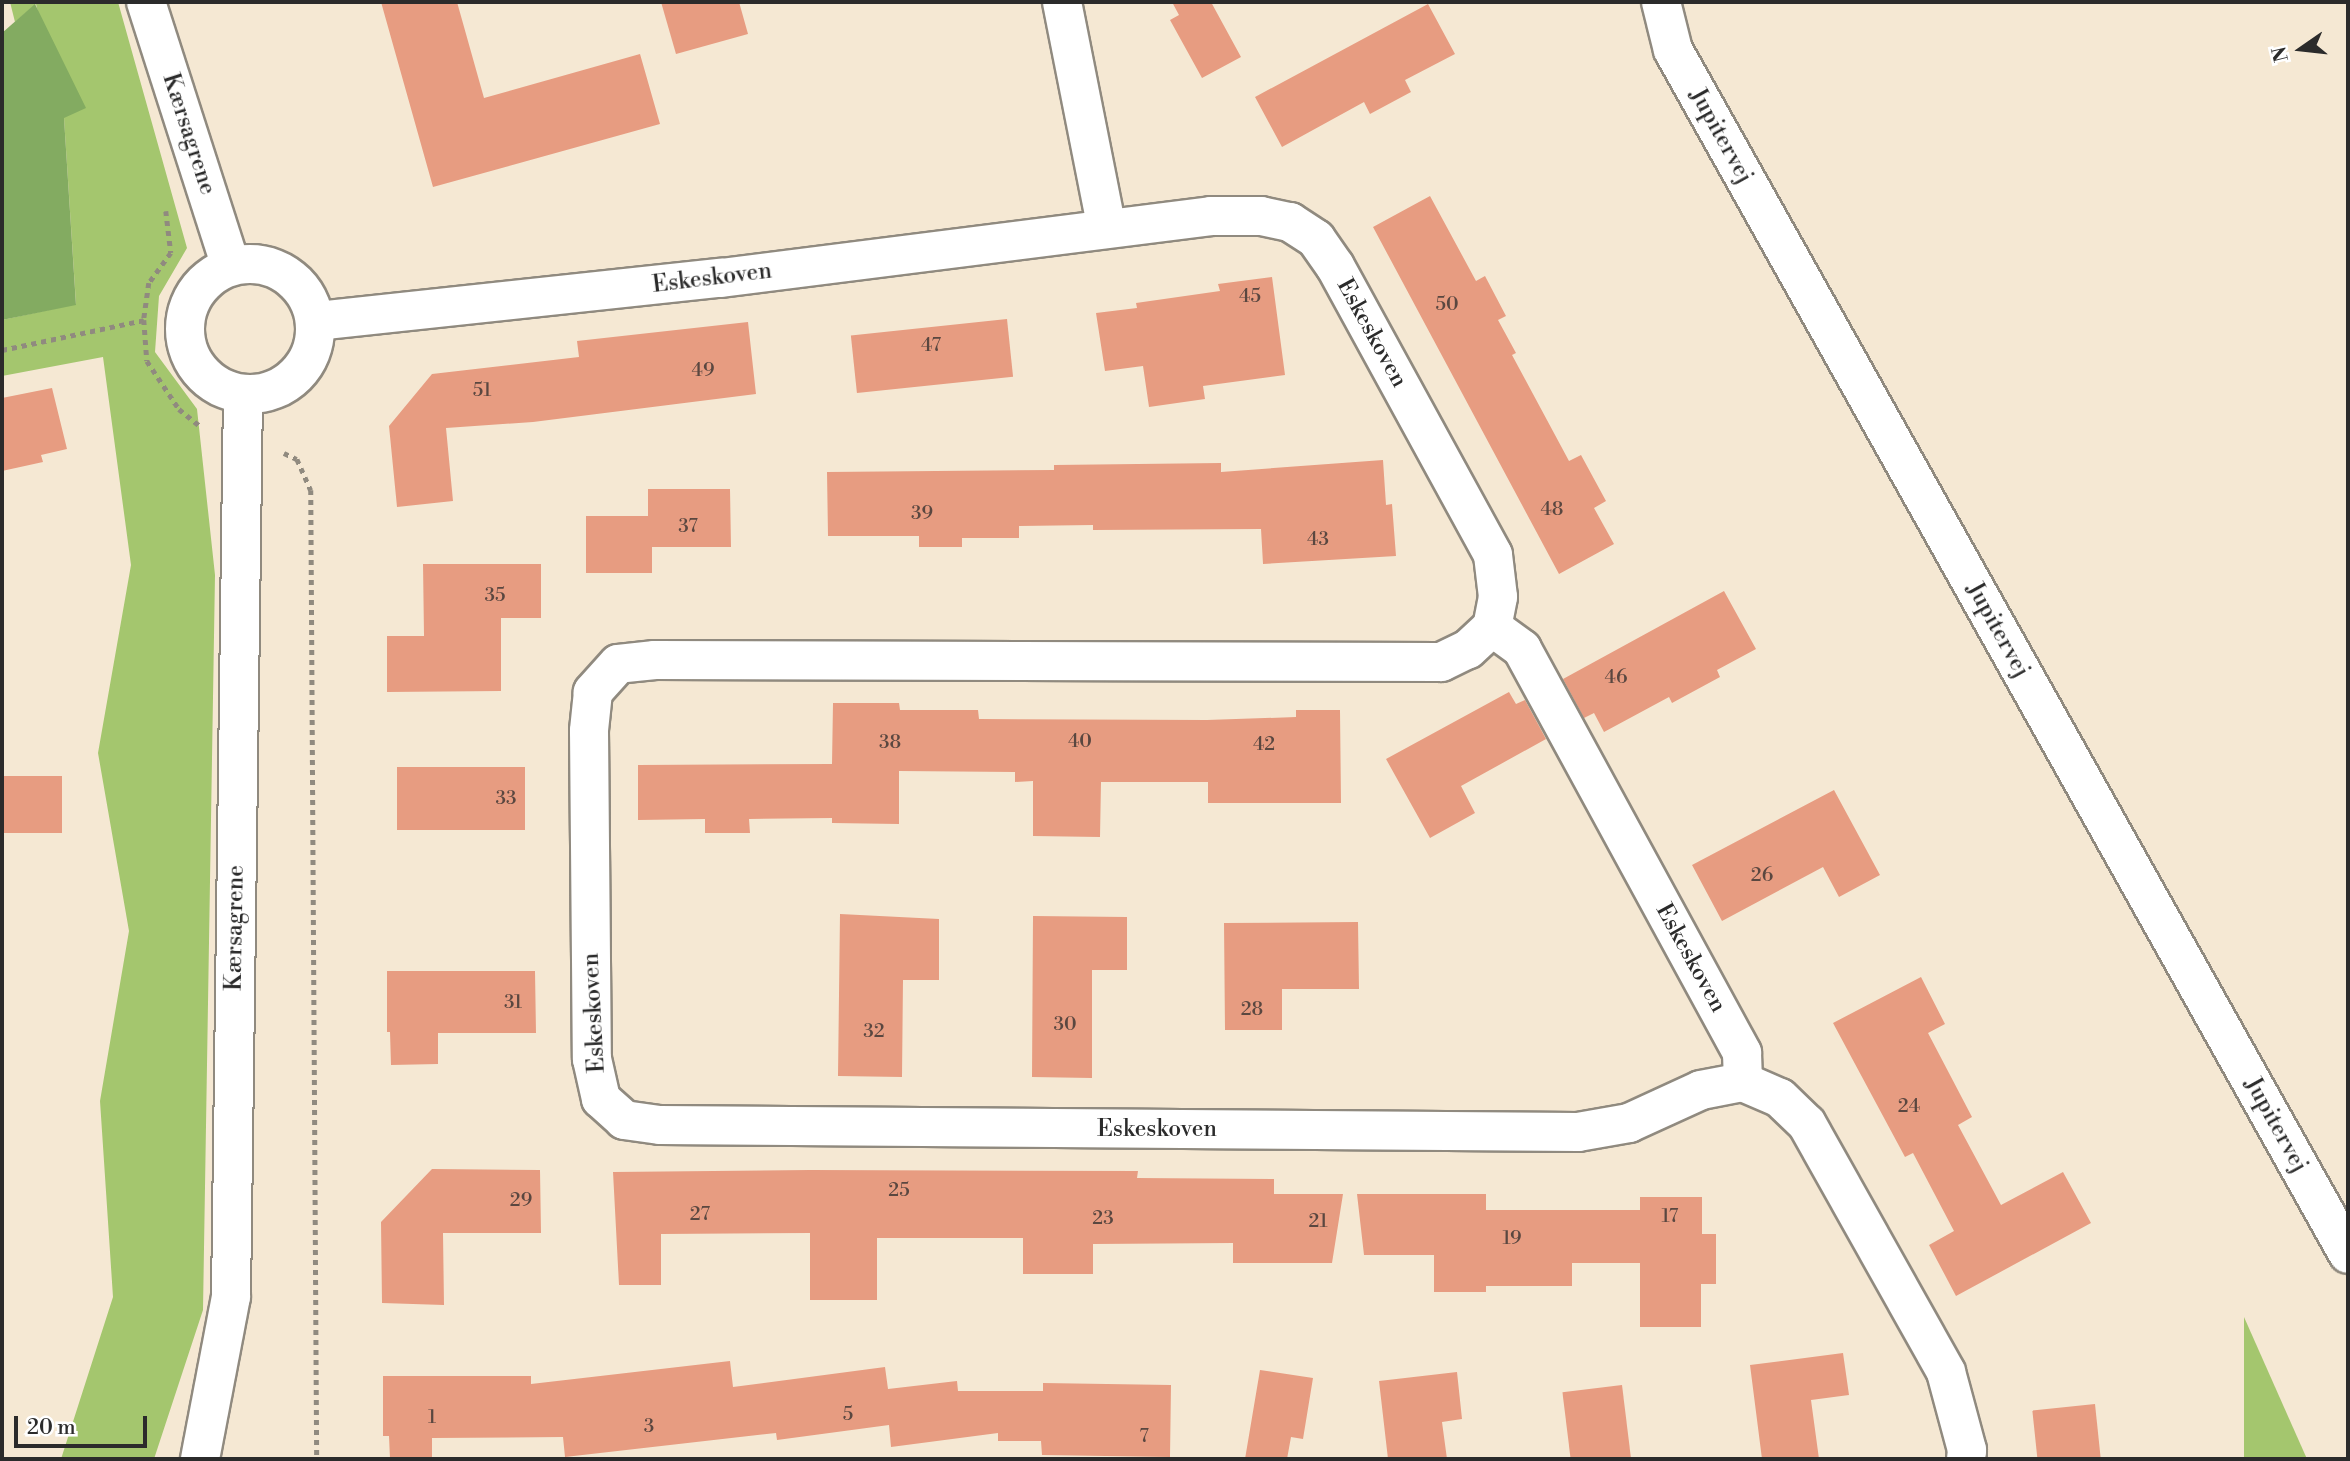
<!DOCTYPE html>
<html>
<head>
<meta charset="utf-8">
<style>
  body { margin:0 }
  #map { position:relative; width:2350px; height:1461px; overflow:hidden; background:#f5e8d3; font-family:"Libre Bodoni",serif }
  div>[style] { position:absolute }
  .green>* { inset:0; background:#a4c66e }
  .forest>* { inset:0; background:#83ab61 }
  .building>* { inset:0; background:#e79c81; transform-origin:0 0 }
  .path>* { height:4.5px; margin-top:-2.25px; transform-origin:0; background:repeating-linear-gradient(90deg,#908a7f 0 5px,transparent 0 10px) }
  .roads { filter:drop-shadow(2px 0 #908a7f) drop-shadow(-2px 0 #908a7f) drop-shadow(0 2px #908a7f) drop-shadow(0 -2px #908a7f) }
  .minor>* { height:38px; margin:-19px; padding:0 19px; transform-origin:19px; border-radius:19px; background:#fff }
  .tertiary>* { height:38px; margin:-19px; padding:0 19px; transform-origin:19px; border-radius:19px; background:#fff }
  .tertiary>.ring { margin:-19px; padding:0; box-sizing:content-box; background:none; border:38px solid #fff; border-radius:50% }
  span { translate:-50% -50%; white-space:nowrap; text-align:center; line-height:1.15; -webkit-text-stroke:6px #fff; paint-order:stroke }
  .number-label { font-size:19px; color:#5a4740 }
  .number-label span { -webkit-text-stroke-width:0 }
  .street-label { font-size:23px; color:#2b2b2b }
  .frame { position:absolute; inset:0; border:4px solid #2b2b2b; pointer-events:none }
  .north { position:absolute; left:2266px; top:14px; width:70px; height:70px; -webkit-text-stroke:5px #fff; paint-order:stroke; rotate:256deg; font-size:19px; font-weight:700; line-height:28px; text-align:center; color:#2b2b2b }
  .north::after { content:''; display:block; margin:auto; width:24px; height:32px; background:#2b2b2b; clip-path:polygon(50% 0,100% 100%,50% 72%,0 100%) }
  .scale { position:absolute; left:14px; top:1416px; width:133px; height:32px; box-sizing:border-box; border:4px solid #2b2b2b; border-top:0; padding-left:9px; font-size:21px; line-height:24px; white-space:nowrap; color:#2b2b2b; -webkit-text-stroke:5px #fff; paint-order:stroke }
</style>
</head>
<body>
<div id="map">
  <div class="green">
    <div style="clip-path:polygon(10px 2px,118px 2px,187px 248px,159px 296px,155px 352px,197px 409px,215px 575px,203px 1310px,154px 1459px,61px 1459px,113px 1297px,100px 1101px,129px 931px,98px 753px,131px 565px,103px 357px,2px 376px,2px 320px,76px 304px,64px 118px,36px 4px,15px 22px)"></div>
    <div style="clip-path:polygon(2244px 1317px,2307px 1459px,2244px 1459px)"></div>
  </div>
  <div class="forest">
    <div style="clip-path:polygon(35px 4px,86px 108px,64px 118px,76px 305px,2px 320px,2px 33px)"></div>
  </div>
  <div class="building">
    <div style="clip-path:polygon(381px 2px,457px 2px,484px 98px,640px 54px,660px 124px,433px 187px)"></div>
    <div style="clip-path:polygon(661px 2px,739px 2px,748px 34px,676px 54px)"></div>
    <div style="clip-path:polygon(1172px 2px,1211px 2px,1241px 57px,1202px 78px,1170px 20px,1179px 15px)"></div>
    <div style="clip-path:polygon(1428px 4px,1455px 54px,1405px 80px,1411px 92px,1370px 114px,1364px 102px,1282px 147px,1255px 97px)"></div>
    <div style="clip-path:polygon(1430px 196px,1476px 281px,1485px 276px,1506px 316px,1498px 320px,1516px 353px,1512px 355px,1569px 461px,1581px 455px,1606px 501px,1594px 508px,1614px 544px,1559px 574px,1373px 227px)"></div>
    <div style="clip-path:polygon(1272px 277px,1285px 375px,1203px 386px,1205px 399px,1149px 407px,1143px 366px,1105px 371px,1096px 313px,1137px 308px,1136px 303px,1220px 291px,1218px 284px)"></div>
    <div style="left:1007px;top:319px;width:58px;height:157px;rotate:84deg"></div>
    <div style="clip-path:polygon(748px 322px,756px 394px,533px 422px,446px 428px,453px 501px,397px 507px,389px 426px,432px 374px,579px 357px,577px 341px)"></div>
    <div style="clip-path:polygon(52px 388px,67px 449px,41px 455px,43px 462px,2px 471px,2px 398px)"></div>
    <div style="clip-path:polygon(1383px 460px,1386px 505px,1392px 504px,1396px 556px,1263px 564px,1261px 529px,1093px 530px,1093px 525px,1019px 526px,1019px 538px,962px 538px,962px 547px,919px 547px,919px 536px,828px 536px,827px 472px,1054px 470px,1054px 465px,1221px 463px,1221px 472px)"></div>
    <div style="clip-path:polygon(648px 489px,730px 489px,731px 547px,652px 547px,652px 573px,586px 573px,586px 516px,648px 516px)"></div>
    <div style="clip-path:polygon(423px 564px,541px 564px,541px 618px,501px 618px,501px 691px,387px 692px,387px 636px,424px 636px)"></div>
    <div style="clip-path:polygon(1724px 591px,1756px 649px,1717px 670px,1720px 677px,1672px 703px,1669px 697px,1604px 732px,1594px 713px,1584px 718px,1563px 679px)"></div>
    <div style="clip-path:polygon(1509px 692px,1516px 704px,1525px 700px,1546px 739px,1461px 786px,1475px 813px,1430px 838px,1386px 759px)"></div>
    <div style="clip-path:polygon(833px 703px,899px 703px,900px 710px,978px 710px,979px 719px,1207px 720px,1296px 717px,1296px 710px,1340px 710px,1341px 803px,1208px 803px,1208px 782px,1101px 782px,1100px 837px,1033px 836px,1033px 781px,1015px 782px,1015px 772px,899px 771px,899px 824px,832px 823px,832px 818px,749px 819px,750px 833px,705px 833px,705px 819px,638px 820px,638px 765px,832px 764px)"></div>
    <div style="left:397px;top:767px;width:128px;height:63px"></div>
    <div style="left:62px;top:776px;width:57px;height:60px;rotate:90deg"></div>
    <div style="clip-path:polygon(1834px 790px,1880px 875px,1839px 897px,1823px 867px,1722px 921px,1692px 865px)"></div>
    <div style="clip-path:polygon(840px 914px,939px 919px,939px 980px,903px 980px,902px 1077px,838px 1076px)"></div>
    <div style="clip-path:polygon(1033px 916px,1127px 917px,1127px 970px,1092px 970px,1092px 1078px,1032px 1077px)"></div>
    <div style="clip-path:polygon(1358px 922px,1359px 989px,1282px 989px,1282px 1030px,1225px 1030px,1224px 923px)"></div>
    <div style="clip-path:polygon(387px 971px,535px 971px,536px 1033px,438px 1033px,438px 1064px,391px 1065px,390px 1032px,387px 1032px)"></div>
    <div style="clip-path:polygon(1921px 977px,1945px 1024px,1928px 1033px,1972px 1117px,1958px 1125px,2001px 1205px,2063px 1172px,2091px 1223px,1956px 1296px,1929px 1245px,1954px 1231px,1913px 1153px,1905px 1157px,1833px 1023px)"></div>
    <div style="clip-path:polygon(432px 1169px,540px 1170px,541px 1233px,443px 1233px,444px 1305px,382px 1303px,381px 1222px)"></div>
    <div style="clip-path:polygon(810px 1170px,1138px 1171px,1137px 1178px,1274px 1179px,1274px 1194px,1343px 1194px,1332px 1263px,1233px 1263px,1233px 1243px,1093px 1244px,1093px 1274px,1023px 1274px,1023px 1238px,877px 1238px,877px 1300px,810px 1300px,810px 1233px,661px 1234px,661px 1285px,619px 1285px,613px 1172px)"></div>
    <div style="clip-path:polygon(1357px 1194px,1486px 1194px,1486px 1210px,1640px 1210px,1640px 1197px,1702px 1197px,1702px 1234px,1716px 1234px,1716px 1284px,1701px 1284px,1701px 1327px,1640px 1327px,1640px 1263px,1572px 1263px,1572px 1286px,1486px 1286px,1486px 1292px,1434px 1292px,1434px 1255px,1364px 1255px)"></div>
    <div style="clip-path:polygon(1843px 1353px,1849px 1395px,1811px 1400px,1819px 1459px,1762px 1459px,1750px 1365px)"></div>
    <div style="clip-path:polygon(730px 1361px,733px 1387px,885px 1367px,888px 1389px,957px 1381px,958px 1391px,1043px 1391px,1043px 1383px,1171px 1385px,1170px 1457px,1042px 1455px,1041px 1441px,998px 1441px,998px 1433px,891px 1447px,889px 1425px,777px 1440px,776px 1433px,565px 1457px,563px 1437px,432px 1438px,432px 1459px,390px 1459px,389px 1436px,383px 1436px,383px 1376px,531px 1376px,531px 1384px)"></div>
    <div style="clip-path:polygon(1260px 1370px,1313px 1378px,1303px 1439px,1291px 1437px,1287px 1459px,1245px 1459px)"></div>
    <div style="clip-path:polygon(1457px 1372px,1462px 1419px,1442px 1422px,1447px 1459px,1388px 1459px,1379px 1381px)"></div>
    <div style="left:1622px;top:1385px;width:75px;height:60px;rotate:83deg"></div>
    <div style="left:2095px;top:1404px;width:55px;height:63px;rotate:84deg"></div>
  </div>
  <div class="path">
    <div style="left:166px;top:211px;width:42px;rotate:83.2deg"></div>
    <div style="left:171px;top:253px;width:37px;rotate:126deg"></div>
    <div style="left:149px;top:283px;width:37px;rotate:98deg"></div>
    <div style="left:144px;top:320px;width:41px;rotate:85.8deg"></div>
    <div style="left:147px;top:361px;width:58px;rotate:56.3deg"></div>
    <div style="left:179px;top:409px;width:27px;rotate:39deg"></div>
    <div style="left:2px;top:350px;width:145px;rotate:-11.9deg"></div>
    <div style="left:284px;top:453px;width:14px;rotate:25deg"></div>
    <div style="left:297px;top:459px;width:34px;rotate:66deg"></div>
    <div style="left:311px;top:490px;width:969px;rotate:89.65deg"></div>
  </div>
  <div class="roads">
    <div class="minor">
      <div style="left:1062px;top:2px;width:231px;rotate:78.8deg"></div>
      <div style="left:1661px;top:2px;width:49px;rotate:76deg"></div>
      <div style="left:1673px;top:50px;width:1380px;rotate:60.72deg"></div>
      <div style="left:316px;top:321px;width:407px;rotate:-6.1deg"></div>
      <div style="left:721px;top:278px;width:494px;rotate:-7.2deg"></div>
      <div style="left:1211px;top:216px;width:50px"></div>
      <div style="left:1261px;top:216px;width:30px;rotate:12deg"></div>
      <div style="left:1290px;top:222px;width:31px;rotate:33deg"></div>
      <div style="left:1316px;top:239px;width:33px;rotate:55deg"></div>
      <div style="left:1335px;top:266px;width:329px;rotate:61.3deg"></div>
      <div style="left:1493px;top:555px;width:42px;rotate:83.2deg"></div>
      <div style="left:1498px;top:597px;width:31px;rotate:101deg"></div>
      <div style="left:1492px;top:627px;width:33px;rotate:137deg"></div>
      <div style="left:1468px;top:649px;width:30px;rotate:154deg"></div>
      <div style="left:1441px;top:662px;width:786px;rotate:-179.85deg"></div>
      <div style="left:655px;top:660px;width:37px;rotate:174deg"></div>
      <div style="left:618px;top:664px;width:38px;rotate:132deg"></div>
      <div style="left:593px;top:692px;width:39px;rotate:96deg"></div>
      <div style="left:589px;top:731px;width:328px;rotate:89.5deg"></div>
      <div style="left:592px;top:1059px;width:41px;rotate:77.3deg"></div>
      <div style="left:601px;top:1099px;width:31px;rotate:42deg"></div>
      <div style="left:624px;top:1120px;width:36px;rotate:8deg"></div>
      <div style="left:660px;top:1125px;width:918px;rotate:0.44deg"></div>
      <div style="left:1578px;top:1132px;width:52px;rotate:-10deg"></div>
      <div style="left:1629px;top:1123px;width:79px;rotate:-24.6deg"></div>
      <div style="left:1701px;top:1090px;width:43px;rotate:-10.8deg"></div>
      <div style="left:1492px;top:627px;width:37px;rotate:36deg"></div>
      <div style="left:1522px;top:649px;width:460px;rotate:61.4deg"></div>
      <div style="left:1742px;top:1053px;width:29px;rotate:88deg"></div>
      <div style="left:1743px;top:1082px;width:40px;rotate:23.4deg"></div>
      <div style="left:1780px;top:1098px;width:37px;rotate:44deg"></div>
      <div style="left:1807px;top:1124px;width:284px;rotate:60.7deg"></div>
      <div style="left:1946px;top:1372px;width:81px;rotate:74.9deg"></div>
      <div style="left:1967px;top:1450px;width:9px;rotate:96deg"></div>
    </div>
    <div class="tertiary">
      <div style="left:146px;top:2px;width:277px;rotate:72.2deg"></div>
      <div class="ring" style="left:185px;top:264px;width:92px;height:92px"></div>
      <div style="left:200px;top:1459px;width:165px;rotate:-79.2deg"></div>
      <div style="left:231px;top:1297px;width:903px;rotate:-89.24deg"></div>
    </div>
  </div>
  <div class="number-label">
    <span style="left:1250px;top:297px">45</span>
    <span style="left:1447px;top:305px">50</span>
    <span style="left:931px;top:346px">47</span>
    <span style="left:703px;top:371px">49</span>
    <span style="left:482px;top:391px">51</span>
    <span style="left:1552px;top:510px">48</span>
    <span style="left:922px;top:514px">39</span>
    <span style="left:688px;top:527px">37</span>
    <span style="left:1318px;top:540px">43</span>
    <span style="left:495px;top:596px">35</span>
    <span style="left:1616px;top:678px">46</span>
    <span style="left:1080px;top:742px">40</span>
    <span style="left:890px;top:743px">38</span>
    <span style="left:1264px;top:745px">42</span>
    <span style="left:506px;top:799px">33</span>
    <span style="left:1762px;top:876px">26</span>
    <span style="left:513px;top:1003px">31</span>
    <span style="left:1252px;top:1010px">28</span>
    <span style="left:1065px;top:1025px">30</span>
    <span style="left:874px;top:1032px">32</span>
    <span style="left:1909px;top:1107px">24</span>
    <span style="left:899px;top:1191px">25</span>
    <span style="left:521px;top:1201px">29</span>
    <span style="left:700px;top:1215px">27</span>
    <span style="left:1670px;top:1217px">17</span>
    <span style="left:1103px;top:1219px">23</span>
    <span style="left:1318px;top:1222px">21</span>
    <span style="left:1512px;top:1239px">19</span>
    <span style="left:848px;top:1415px">5</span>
    <span style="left:432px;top:1418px">1</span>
    <span style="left:649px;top:1427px">3</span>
    <span style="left:1144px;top:1437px">7</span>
  </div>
  <div class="street-label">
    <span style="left:189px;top:134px;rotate:72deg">Kærsagrene</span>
    <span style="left:1721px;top:136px;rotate:61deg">Jupitervej</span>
    <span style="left:712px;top:278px;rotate:-7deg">Eskeskoven</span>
    <span style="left:1372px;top:333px;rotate:61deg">Eskeskoven</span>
    <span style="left:1998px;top:630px;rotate:61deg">Jupitervej</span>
    <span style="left:235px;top:928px;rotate:-89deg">Kærsagrene</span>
    <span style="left:1691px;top:958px;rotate:61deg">Eskeskoven</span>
    <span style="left:594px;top:1013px;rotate:-93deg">Eskeskoven</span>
    <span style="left:2276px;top:1125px;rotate:61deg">Jupitervej</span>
    <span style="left:1157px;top:1129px">Eskeskoven</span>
  </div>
  <div class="frame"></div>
  <div class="north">N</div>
  <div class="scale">20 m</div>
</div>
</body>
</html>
